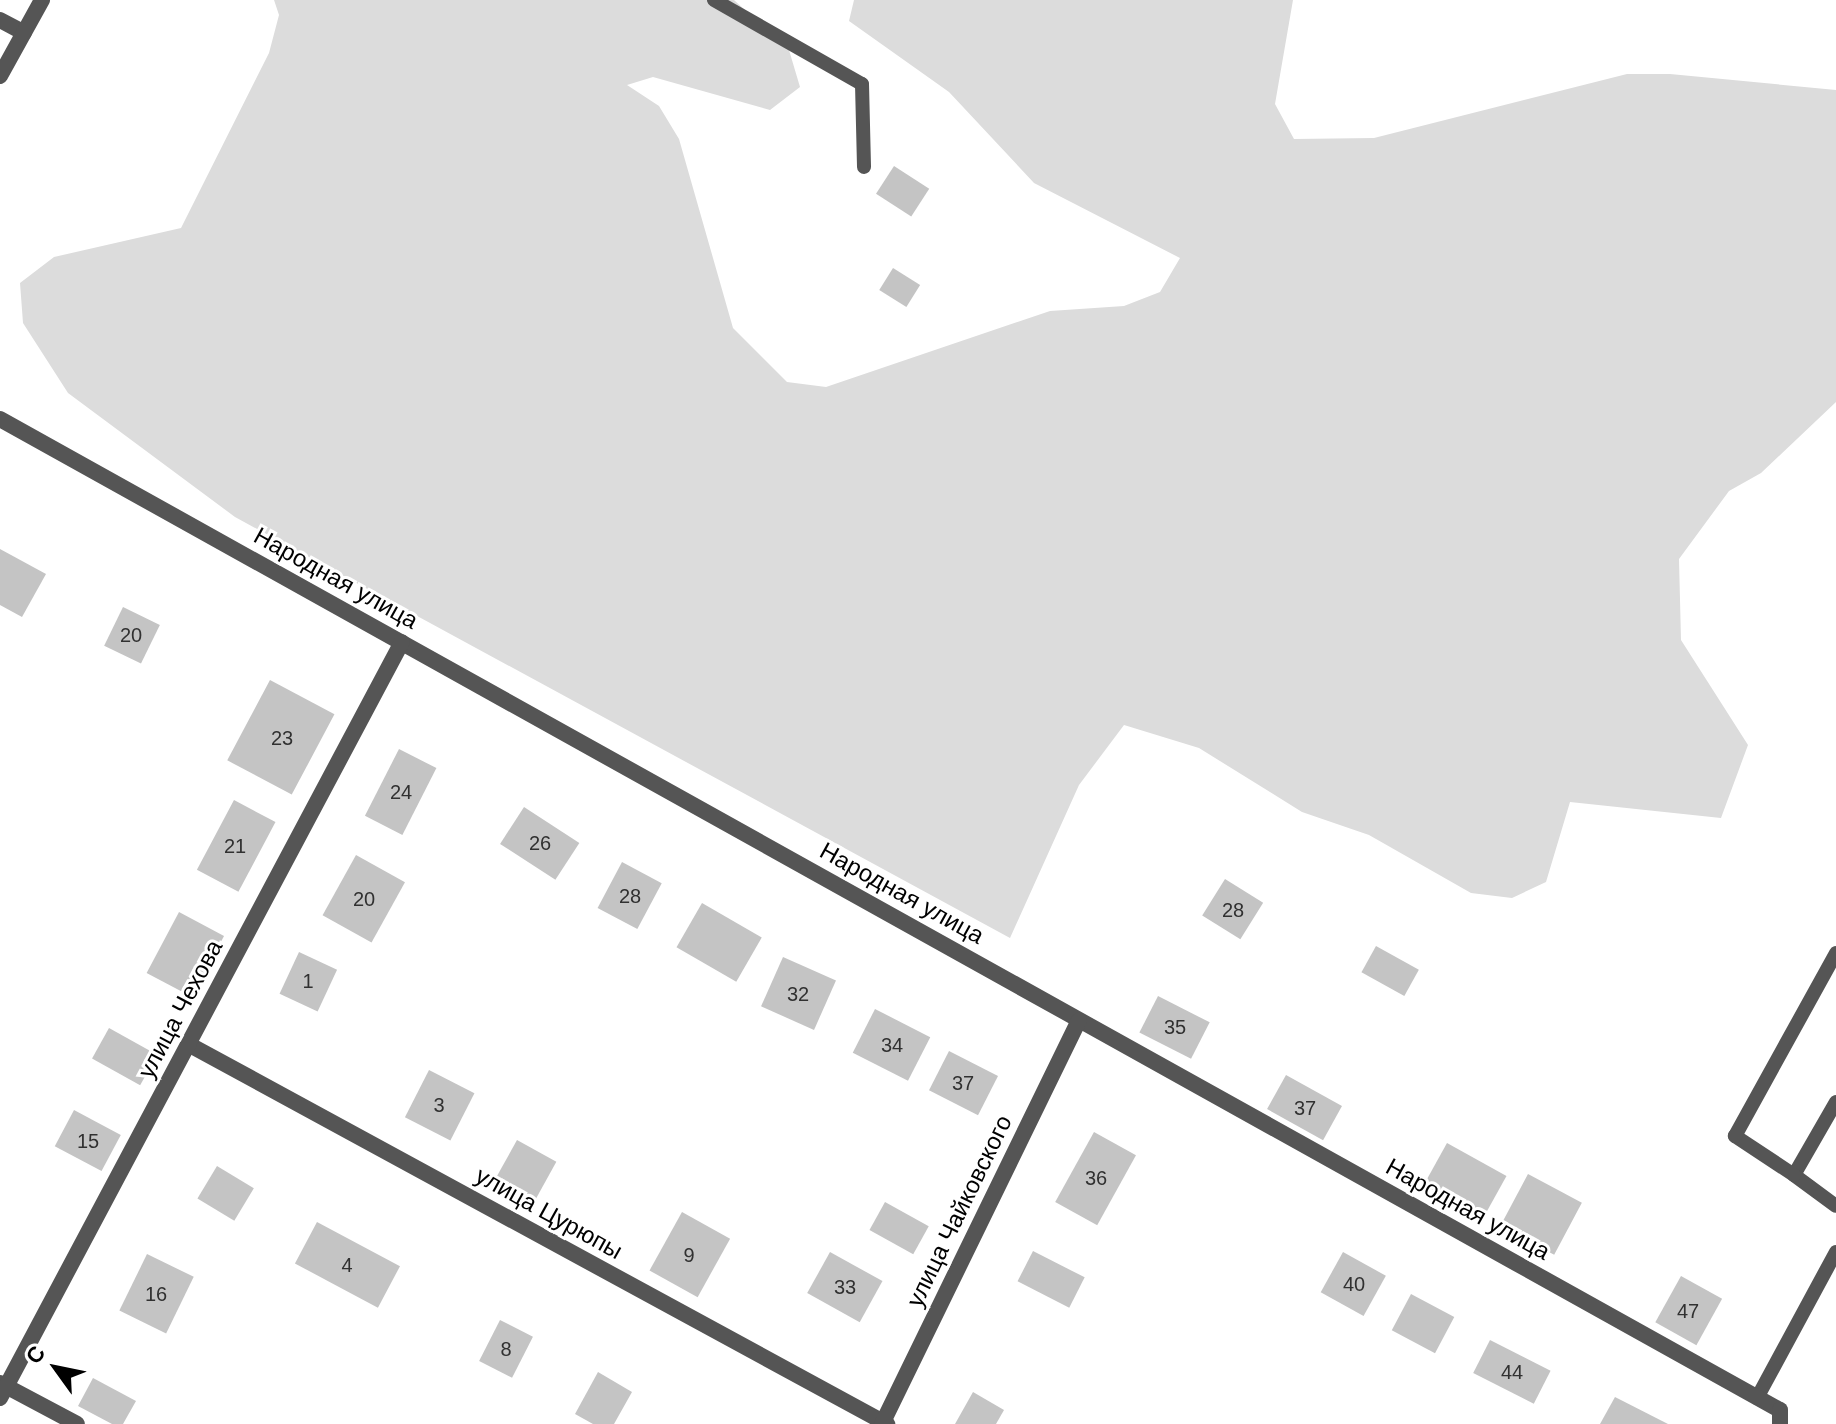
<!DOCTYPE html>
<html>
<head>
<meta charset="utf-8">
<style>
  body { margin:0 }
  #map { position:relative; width:1836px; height:1424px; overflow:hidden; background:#fff; font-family:Arial,sans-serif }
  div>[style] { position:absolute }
  .green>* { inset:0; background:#dcdcdc }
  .building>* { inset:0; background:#c4c4c4; transform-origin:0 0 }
  .lane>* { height:14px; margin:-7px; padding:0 7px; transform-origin:7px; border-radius:7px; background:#555 }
  .street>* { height:16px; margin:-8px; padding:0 8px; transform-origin:8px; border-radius:8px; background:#555 }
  span { translate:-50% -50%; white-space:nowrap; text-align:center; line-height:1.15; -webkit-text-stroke:6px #fff; paint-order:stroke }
  .number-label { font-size:20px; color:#313131 }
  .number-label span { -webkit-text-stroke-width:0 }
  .street-label { font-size:24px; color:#000 }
  .north { position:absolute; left:16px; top:1328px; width:80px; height:80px; -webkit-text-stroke:6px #fff; paint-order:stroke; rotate:303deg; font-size:22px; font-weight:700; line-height:32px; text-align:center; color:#000 }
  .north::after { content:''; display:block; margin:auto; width:28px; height:36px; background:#000; clip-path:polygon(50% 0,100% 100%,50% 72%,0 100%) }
</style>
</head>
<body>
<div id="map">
  <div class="green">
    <div style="clip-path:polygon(274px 0,734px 0,789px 50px,800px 87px,770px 110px,653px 77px,627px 85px,659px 106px,679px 139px,733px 328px,787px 382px,826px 387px,1050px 311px,1124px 306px,1160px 292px,1180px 258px,1034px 183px,949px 92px,849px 21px,854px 0,1293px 0,1275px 104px,1294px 139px,1374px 138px,1627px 74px,1670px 74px,1836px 90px,1836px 402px,1761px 473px,1729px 491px,1679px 559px,1681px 640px,1748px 745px,1721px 818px,1570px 802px,1546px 882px,1512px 898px,1471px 893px,1369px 835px,1302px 812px,1199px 748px,1124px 725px,1079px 785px,1010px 938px,235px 517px,68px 393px,23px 323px,20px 283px,54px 257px,181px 228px,269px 53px,279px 15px)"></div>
  </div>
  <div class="building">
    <div style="left:894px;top:166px;width:42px;height:33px;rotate:33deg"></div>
    <div style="left:893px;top:268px;width:32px;height:26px;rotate:32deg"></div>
    <div style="clip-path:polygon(0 549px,46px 574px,22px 617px,0 605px)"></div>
    <div style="left:123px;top:607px;width:41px;height:43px;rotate:26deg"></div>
    <div style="left:270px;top:680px;width:73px;height:91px;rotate:28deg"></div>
    <div style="left:399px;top:749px;width:42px;height:75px;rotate:27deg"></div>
    <div style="left:234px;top:800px;width:47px;height:79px;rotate:28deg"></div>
    <div style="left:524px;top:807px;width:66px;height:44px;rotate:33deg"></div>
    <div style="left:356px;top:855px;width:56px;height:69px;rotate:29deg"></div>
    <div style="left:622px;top:862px;width:45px;height:52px;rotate:28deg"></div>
    <div style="left:1225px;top:879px;width:45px;height:43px;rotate:32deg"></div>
    <div style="left:702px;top:903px;width:69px;height:51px;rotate:30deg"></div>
    <div style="left:179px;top:912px;width:51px;height:69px;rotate:28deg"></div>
    <div style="left:1376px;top:946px;width:49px;height:30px;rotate:29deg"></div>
    <div style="left:299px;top:952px;width:42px;height:46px;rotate:25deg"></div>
    <div style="left:783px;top:957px;width:58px;height:54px;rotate:24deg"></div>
    <div style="left:1158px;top:996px;width:58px;height:41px;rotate:27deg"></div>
    <div style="left:875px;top:1009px;width:62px;height:49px;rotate:27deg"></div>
    <div style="left:109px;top:1028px;width:55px;height:35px;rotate:29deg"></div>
    <div style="left:949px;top:1051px;width:55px;height:44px;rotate:27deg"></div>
    <div style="left:429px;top:1070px;width:51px;height:53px;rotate:27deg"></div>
    <div style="left:1286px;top:1075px;width:64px;height:39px;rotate:29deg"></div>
    <div style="left:74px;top:1110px;width:53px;height:41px;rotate:28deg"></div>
    <div style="left:1094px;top:1132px;width:48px;height:80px;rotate:29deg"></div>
    <div style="left:517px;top:1140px;width:45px;height:43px;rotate:29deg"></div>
    <div style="left:1447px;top:1143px;width:68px;height:48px;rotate:29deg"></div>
    <div style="left:217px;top:1166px;width:43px;height:38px;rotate:31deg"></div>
    <div style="left:1528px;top:1174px;width:61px;height:59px;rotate:28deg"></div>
    <div style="left:885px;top:1202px;width:50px;height:32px;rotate:29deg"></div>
    <div style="left:682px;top:1212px;width:55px;height:67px;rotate:29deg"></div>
    <div style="left:317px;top:1222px;width:94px;height:47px;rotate:28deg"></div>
    <div style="left:1033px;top:1251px;width:58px;height:34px;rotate:27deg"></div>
    <div style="left:830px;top:1252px;width:60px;height:47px;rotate:29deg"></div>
    <div style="left:1343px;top:1252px;width:49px;height:46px;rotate:29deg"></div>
    <div style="left:147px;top:1254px;width:52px;height:63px;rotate:26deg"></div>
    <div style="left:1681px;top:1276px;width:47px;height:53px;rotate:29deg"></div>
    <div style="left:1411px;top:1294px;width:49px;height:41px;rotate:28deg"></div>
    <div style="left:500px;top:1320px;width:37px;height:46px;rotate:27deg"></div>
    <div style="left:1490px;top:1340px;width:68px;height:37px;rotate:27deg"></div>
    <div style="clip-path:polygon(598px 1372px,632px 1392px,614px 1424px,593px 1424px,575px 1414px)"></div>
    <div style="clip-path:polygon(93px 1378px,136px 1401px,123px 1424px,112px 1424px,78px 1406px)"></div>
    <div style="clip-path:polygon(973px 1392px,1004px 1410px,996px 1424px,955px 1424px)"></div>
    <div style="clip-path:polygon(1615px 1397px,1668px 1424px,1600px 1424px)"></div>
  </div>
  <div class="lane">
    <div style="left:714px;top:0;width:170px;rotate:29.6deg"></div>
    <div style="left:862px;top:84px;width:83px;rotate:88.6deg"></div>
    <div style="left:1836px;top:1102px;width:84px;rotate:119.9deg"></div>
    <div style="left:1794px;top:1175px;width:52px;rotate:36.4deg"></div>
    <div style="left:1794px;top:1175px;width:71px;rotate:-146.5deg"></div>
    <div style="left:1735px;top:1136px;width:209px;rotate:-61.1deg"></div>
    <div style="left:1757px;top:1398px;width:166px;rotate:-61.6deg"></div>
  </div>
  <div class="street">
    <div style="left:0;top:20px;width:27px;rotate:28deg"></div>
    <div style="left:0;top:76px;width:87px;rotate:-61.1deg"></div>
    <div style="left:0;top:419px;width:2037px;rotate:29.11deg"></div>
    <div style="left:1780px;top:1410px;width:14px;rotate:90deg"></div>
    <div style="left:188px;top:1044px;width:796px;rotate:28.53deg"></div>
    <div style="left:0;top:1383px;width:87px;rotate:28deg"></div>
    <div style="left:0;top:1398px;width:856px;rotate:-62deg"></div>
    <div style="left:882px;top:1424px;width:449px;rotate:-64deg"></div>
  </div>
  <div class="number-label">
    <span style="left:131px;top:635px">20</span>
    <span style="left:282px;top:738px">23</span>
    <span style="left:401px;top:792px">24</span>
    <span style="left:540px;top:843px">26</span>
    <span style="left:235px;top:846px">21</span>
    <span style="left:630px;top:896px">28</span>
    <span style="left:364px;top:899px">20</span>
    <span style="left:1233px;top:910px">28</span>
    <span style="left:308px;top:981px">1</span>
    <span style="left:798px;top:994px">32</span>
    <span style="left:1175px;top:1027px">35</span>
    <span style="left:892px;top:1045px">34</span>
    <span style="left:963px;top:1083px">37</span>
    <span style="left:439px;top:1105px">3</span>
    <span style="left:1305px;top:1108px">37</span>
    <span style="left:88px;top:1141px">15</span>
    <span style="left:1096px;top:1178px">36</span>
    <span style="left:689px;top:1255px">9</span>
    <span style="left:347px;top:1265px">4</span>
    <span style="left:1354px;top:1284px">40</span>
    <span style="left:845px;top:1287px">33</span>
    <span style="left:156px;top:1294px">16</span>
    <span style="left:1688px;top:1311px">47</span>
    <span style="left:506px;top:1349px">8</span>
    <span style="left:1512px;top:1372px">44</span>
  </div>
  <div class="street-label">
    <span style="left:336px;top:578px;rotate:29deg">Народная улица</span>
    <span style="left:902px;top:893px;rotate:29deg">Народная улица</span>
    <span style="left:180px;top:1009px;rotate:-62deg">улица Чехова</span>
    <span style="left:1468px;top:1209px;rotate:29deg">Народная улица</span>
    <span style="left:959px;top:1211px;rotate:-64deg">улица Чайковского</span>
    <span style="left:549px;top:1213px;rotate:29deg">улица Цурюпы</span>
  </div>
  <div class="north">С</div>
</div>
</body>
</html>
